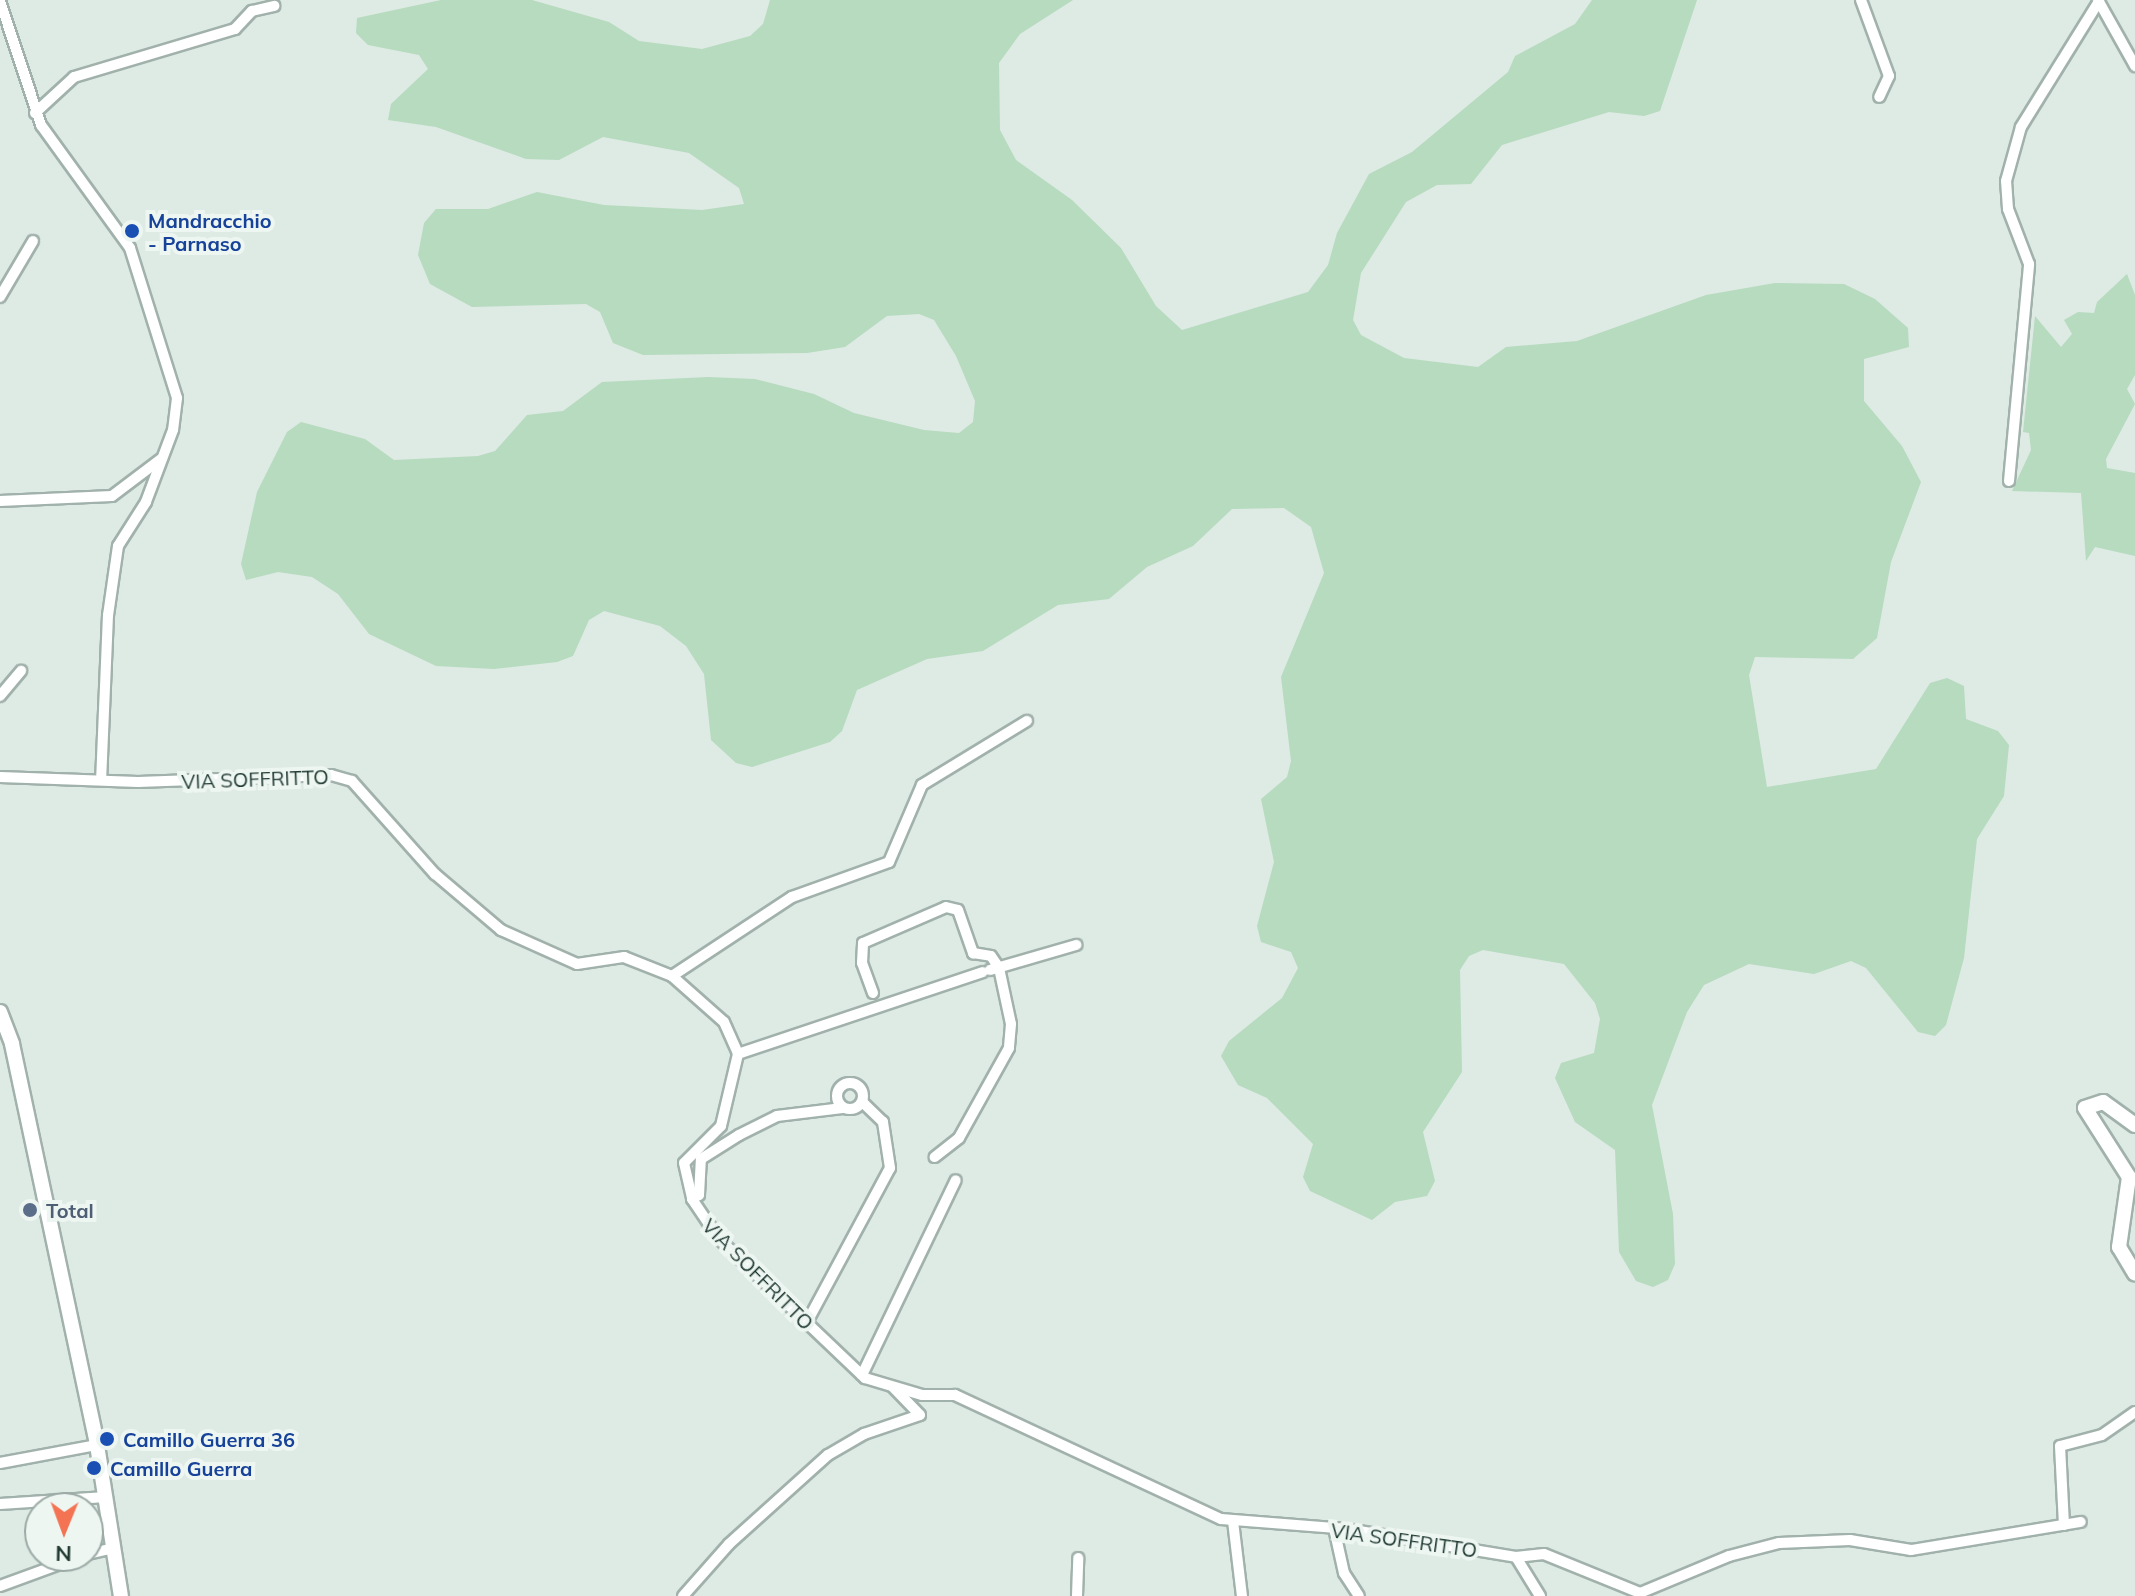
<!DOCTYPE html>
<html>
<head>
<meta charset="utf-8">
<style>
  body { margin:0 }
  #map { position:relative; width:2135px; height:1596px; overflow:hidden; background:#deeae4; font-family:Mulish,sans-serif }
  div>[style] { position:absolute }
  .green>* { inset:0; background:#b6dbbe }
  .roads { filter:drop-shadow(2px 0 #a1b1ab) drop-shadow(-2px 0 #a1b1ab) drop-shadow(0 2px #a1b1ab) drop-shadow(0 -2px #a1b1ab) }
  .street>* { height:10px; margin:-5px; padding:0 5px; transform-origin:5px; border-radius:5px; background:#fff }
  .street>.ring { margin:-5px; padding:0; box-sizing:content-box; background:none; border:10px solid #fff; border-radius:50% }
  .secondary>* { height:14px; margin:-7px; padding:0 7px; transform-origin:7px; border-radius:7px; background:#fff }
  .dots>* { width:22px; height:22px; translate:-50% -50%; box-sizing:border-box; border:4px solid #eef6f2; border-radius:50% }
  span { translate:-50% -50%; white-space:nowrap; text-align:center; line-height:1.15; -webkit-text-stroke:8px #eef6f2; paint-order:stroke }
  .transit-label { font-size:20px; color:#164399; font-weight:700 }
  .left { translate:0 -50%; text-align:left }
  .street-label { font-size:20px; color:#1f3931 }
  .service-label { font-size:20px; color:#4e5e75; font-weight:700 }
  .north { position:absolute; left:24px; top:1492px; width:80px; height:80px; box-sizing:border-box; background:#eef6f2; border:2px solid #9baaa5; border-radius:50%; rotate:181deg; font-size:22px; font-weight:700; line-height:32px; text-align:center; color:#1f3931 }
  .north::after { content:''; display:block; margin:auto; width:28px; height:36px; background:#f37352; clip-path:polygon(50% 0,100% 100%,50% 72%,0 100%) }
</style>
</head>
<body>
<div id="map">
  <div class="green">
    <div style="clip-path:polygon(441px 0,532px 0,609px 22px,639px 41px,702px 49px,750px 36px,763px 24px,770px 0,1073px 0,1020px 34px,999px 63px,1000px 130px,1016px 160px,1072px 200px,1121px 248px,1156px 306px,1182px 330px,1308px 292px,1328px 265px,1337px 233px,1369px 174px,1412px 152px,1508px 72px,1515px 56px,1575px 24px,1592px 0,1697px 0,1660px 111px,1644px 116px,1609px 112px,1502px 145px,1471px 184px,1437px 185px,1406px 202px,1361px 273px,1353px 320px,1361px 335px,1404px 358px,1478px 367px,1506px 347px,1577px 341px,1706px 295px,1775px 283px,1844px 284px,1875px 299px,1908px 328px,1909px 347px,1864px 359px,1864px 401px,1902px 446px,1921px 482px,1891px 562px,1877px 638px,1853px 659px,1755px 657px,1749px 675px,1767px 787px,1876px 769px,1930px 683px,1947px 678px,1964px 686px,1966px 719px,1998px 731px,2009px 745px,2004px 796px,1977px 839px,1964px 958px,1946px 1025px,1935px 1036px,1918px 1032px,1866px 968px,1851px 961px,1814px 974px,1749px 964px,1704px 985px,1687px 1012px,1652px 1105px,1673px 1214px,1675px 1264px,1668px 1280px,1653px 1287px,1636px 1281px,1619px 1252px,1615px 1150px,1575px 1122px,1555px 1078px,1561px 1063px,1594px 1053px,1600px 1019px,1595px 1003px,1564px 964px,1483px 950px,1469px 956px,1460px 970px,1462px 1072px,1423px 1132px,1435px 1181px,1427px 1196px,1395px 1202px,1372px 1220px,1310px 1191px,1303px 1177px,1313px 1144px,1267px 1098px,1238px 1085px,1221px 1056px,1229px 1041px,1282px 998px,1298px 968px,1291px 952px,1261px 942px,1257px 926px,1274px 862px,1261px 799px,1287px 777px,1291px 761px,1281px 677px,1324px 573px,1311px 527px,1284px 508px,1232px 509px,1193px 546px,1147px 567px,1109px 599px,1058px 605px,983px 651px,927px 659px,857px 690px,842px 731px,830px 742px,752px 767px,736px 763px,711px 740px,704px 674px,686px 646px,660px 626px,604px 611px,589px 620px,573px 656px,557px 662px,494px 669px,436px 666px,369px 634px,338px 594px,312px 577px,278px 572px,246px 580px,241px 564px,257px 492px,287px 432px,301px 422px,365px 439px,394px 460px,478px 456px,495px 451px,527px 415px,563px 411px,602px 382px,708px 377px,755px 379px,814px 394px,854px 413px,924px 430px,959px 433px,973px 422px,975px 401px,956px 356px,934px 320px,919px 314px,887px 316px,845px 347px,807px 353px,643px 355px,613px 343px,600px 312px,586px 304px,472px 307px,430px 284px,418px 255px,424px 223px,436px 209px,488px 209px,537px 192px,604px 205px,702px 210px,744px 204px,739px 188px,689px 153px,603px 137px,559px 160px,526px 159px,436px 127px,388px 120px,391px 104px,428px 69px,419px 55px,368px 45px,356px 33px,357px 18px)"></div>
    <div style="clip-path:polygon(2127px 274px,2135px 295px,2135px 375px,2127px 389px,2135px 404px,2106px 459px,2107px 468px,2135px 473px,2135px 556px,2095px 547px,2086px 561px,2081px 493px,2012px 491px,2031px 450px,2029px 433px,2023px 432px,2035px 316px,2061px 347px,2072px 334px,2064px 320px,2078px 312px,2094px 313px,2097px 302px)"></div>
  </div>
  <div class="roads">
    <div class="street">
      <div style="left:1861px;top:0;width:81px;rotate:69.8deg"></div>
      <div style="left:1889px;top:76px;width:23px;rotate:115deg"></div>
      <div style="left:2098px;top:0;width:76px;rotate:60.7deg"></div>
      <div style="left:0;top:1px;width:131px;rotate:71.7deg"></div>
      <div style="left:41px;top:125px;width:152px;rotate:54.1deg"></div>
      <div style="left:130px;top:248px;width:157px;rotate:72.6deg"></div>
      <div style="left:177px;top:398px;width:32px;rotate:97deg"></div>
      <div style="left:173px;top:430px;width:77px;rotate:110.6deg"></div>
      <div style="left:146px;top:502px;width:52px;rotate:122.5deg"></div>
      <div style="left:118px;top:546px;width:70px;rotate:98.2deg"></div>
      <div style="left:108px;top:615px;width:164px;rotate:92.4deg"></div>
      <div style="left:35px;top:113px;width:53px;rotate:-42.7deg"></div>
      <div style="left:74px;top:77px;width:168px;rotate:-16.6deg"></div>
      <div style="left:235px;top:29px;width:25px;rotate:-47deg"></div>
      <div style="left:252px;top:11px;width:23px;rotate:-13deg"></div>
      <div style="left:0;top:297px;width:65px;rotate:-59.5deg"></div>
      <div style="left:2009px;top:481px;width:218px;rotate:-84.7deg"></div>
      <div style="left:2029px;top:264px;width:59px;rotate:-110.9deg"></div>
      <div style="left:2008px;top:209px;width:28px;rotate:-94deg"></div>
      <div style="left:2006px;top:181px;width:56px;rotate:-74.5deg"></div>
      <div style="left:2021px;top:127px;width:148px;rotate:-58.2deg"></div>
      <div style="left:0;top:501px;width:112px;rotate:-2.6deg"></div>
      <div style="left:112px;top:496px;width:61px;rotate:-37.1deg"></div>
      <div style="left:0;top:696px;width:33px;rotate:-50deg"></div>
      <div style="left:0;top:777px;width:138px;rotate:2.1deg"></div>
      <div style="left:138px;top:782px;width:193px;rotate:-2.1deg"></div>
      <div style="left:331px;top:775px;width:22px;rotate:16deg"></div>
      <div style="left:352px;top:781px;width:125px;rotate:48.3deg"></div>
      <div style="left:435px;top:874px;width:87px;rotate:40.3deg"></div>
      <div style="left:501px;top:930px;width:83px;rotate:24.1deg"></div>
      <div style="left:577px;top:964px;width:48px;rotate:-8.5deg"></div>
      <div style="left:624px;top:957px;width:52px;rotate:21.6deg"></div>
      <div style="left:672px;top:976px;width:69px;rotate:41.5deg"></div>
      <div style="left:724px;top:1022px;width:35px;rotate:66deg"></div>
      <div style="left:738px;top:1054px;width:74px;rotate:103.3deg"></div>
      <div style="left:721px;top:1126px;width:52px;rotate:135deg"></div>
      <div style="left:684px;top:1163px;width:37px;rotate:77deg"></div>
      <div style="left:692px;top:1199px;width:48px;rotate:56deg"></div>
      <div style="left:719px;top:1239px;width:202px;rotate:43.6deg"></div>
      <div style="left:865px;top:1378px;width:59px;rotate:16.6deg"></div>
      <div style="left:922px;top:1395px;width:33px"></div>
      <div style="left:955px;top:1395px;width:293px;rotate:25deg"></div>
      <div style="left:1221px;top:1519px;width:126px;rotate:4.5deg"></div>
      <div style="left:1347px;top:1529px;width:171px;rotate:9.4deg"></div>
      <div style="left:1516px;top:1557px;width:46px;rotate:58.4deg"></div>
      <div style="left:990px;top:970px;width:90px;rotate:-16.2deg"></div>
      <div style="left:672px;top:976px;width:144px;rotate:-33.4deg"></div>
      <div style="left:792px;top:897px;width:103px;rotate:-19.8deg"></div>
      <div style="left:889px;top:862px;width:84px;rotate:-66.8deg"></div>
      <div style="left:922px;top:785px;width:123px;rotate:-31.4deg"></div>
      <div style="left:873px;top:993px;width:32px;rotate:-110deg"></div>
      <div style="left:862px;top:963px;width:20px;rotate:-87deg"></div>
      <div style="left:863px;top:943px;width:90px;rotate:-23.4deg"></div>
      <div style="left:946px;top:907px;width:12px;rotate:14deg"></div>
      <div style="left:958px;top:910px;width:46px;rotate:70.8deg"></div>
      <div style="left:973px;top:953px;width:18px;rotate:9deg"></div>
      <div style="left:991px;top:956px;width:14px;rotate:56deg"></div>
      <div style="left:999px;top:968px;width:57px;rotate:77.9deg"></div>
      <div style="left:1011px;top:1024px;width:24px;rotate:95deg"></div>
      <div style="left:1009px;top:1048px;width:103px;rotate:119.1deg"></div>
      <div style="left:959px;top:1138px;width:31px;rotate:142deg"></div>
      <div style="left:738px;top:1054px;width:258px;rotate:-18.5deg"></div>
      <div class="ring" style="left:837px;top:1083px;width:16px;height:16px"></div>
      <div style="left:692px;top:1199px;width:8px;rotate:-30deg"></div>
      <div style="left:699px;top:1195px;width:36px;rotate:-87deg"></div>
      <div style="left:701px;top:1159px;width:45px;rotate:-32.3deg"></div>
      <div style="left:739px;top:1135px;width:42px;rotate:-26.6deg"></div>
      <div style="left:777px;top:1116px;width:66px;rotate:-6.9deg"></div>
      <div style="left:806px;top:1324px;width:177px;rotate:-61.7deg"></div>
      <div style="left:890px;top:1168px;width:47px;rotate:-98.7deg"></div>
      <div style="left:883px;top:1122px;width:29px;rotate:-136deg"></div>
      <div style="left:862px;top:1375px;width:216px;rotate:-64.3deg"></div>
      <div style="left:0;top:1463px;width:99px;rotate:-10.5deg"></div>
      <div style="left:0;top:1504px;width:106px;rotate:-3.8deg"></div>
      <div style="left:1233px;top:1521px;width:76px;rotate:83.2deg"></div>
      <div style="left:2064px;top:1525px;width:79px;rotate:-92.9deg"></div>
      <div style="left:2060px;top:1446px;width:43px;rotate:-14.7deg"></div>
      <div style="left:2102px;top:1435px;width:40px;rotate:-34.9deg"></div>
      <div style="left:1334px;top:1528px;width:46px;rotate:77.5deg"></div>
      <div style="left:1344px;top:1573px;width:27px;rotate:57deg"></div>
      <div style="left:88px;top:1554px;width:26px;rotate:-13deg"></div>
      <div style="left:1516px;top:1557px;width:28px;rotate:-6deg"></div>
      <div style="left:1544px;top:1554px;width:104px;rotate:22.1deg"></div>
      <div style="left:1640px;top:1593px;width:96px;rotate:-22.6deg"></div>
      <div style="left:1729px;top:1556px;width:52px;rotate:-14.6deg"></div>
      <div style="left:1779px;top:1543px;width:71px;rotate:-2.4deg"></div>
      <div style="left:1850px;top:1540px;width:62px;rotate:9.3deg"></div>
      <div style="left:1911px;top:1550px;width:172px;rotate:-9.4deg"></div>
      <div style="left:0;top:1586px;width:87px;rotate:-20.1deg"></div>
      <div style="left:683px;top:1596px;width:69px;rotate:-48.5deg"></div>
      <div style="left:729px;top:1544px;width:133px;rotate:-42deg"></div>
      <div style="left:828px;top:1455px;width:42px;rotate:-30.3deg"></div>
      <div style="left:864px;top:1434px;width:59px;rotate:-18.7deg"></div>
      <div style="left:920px;top:1415px;width:39px;rotate:-134deg"></div>
      <div style="left:1077px;top:1596px;width:38px;rotate:-88deg"></div>
    </div>
    <div class="secondary">
      <div style="left:0;top:1012px;width:34px;rotate:69deg"></div>
      <div style="left:12px;top:1044px;width:410px;rotate:78deg"></div>
      <div style="left:97px;top:1445px;width:153px;rotate:81deg"></div>
      <div style="left:2135px;top:1125px;width:39px;rotate:-144deg"></div>
      <div style="left:2103px;top:1102px;width:19px;rotate:162deg"></div>
      <div style="left:2085px;top:1108px;width:82px;rotate:57.5deg"></div>
      <div style="left:2129px;top:1177px;width:71px;rotate:98.1deg"></div>
      <div style="left:2119px;top:1247px;width:31px;rotate:59deg"></div>
    </div>
  </div>
  <div class="dots">
    <div style="left:132px;top:231px;background:#1a4fb4"></div>
    <div style="left:30px;top:1210px;background:#5c6f8a"></div>
    <div style="left:107px;top:1439px;background:#1a4fb4"></div>
    <div style="left:94px;top:1468px;background:#1a4fb4"></div>
  </div>
  <div class="transit-label">
    <span class="left" style="left:148px;top:232px">Mandracchio<br>- Parnaso</span>
    <span class="left" style="left:123px;top:1439px">Camillo Guerra 36</span>
    <span class="left" style="left:110px;top:1468px">Camillo Guerra</span>
  </div>
  <div class="street-label">
    <span style="left:255px;top:779px;rotate:-2deg">VIA SOFFRITTO</span>
    <span style="left:758px;top:1274px;rotate:45deg">VIA SOFFRITTO</span>
    <span style="left:1404px;top:1540px;rotate:8deg">VIA SOFFRITTO</span>
  </div>
  <div class="service-label">
    <span class="left" style="left:46px;top:1210px">Total</span>
  </div>
  <div class="north">N</div>
</div>
</body>
</html>
